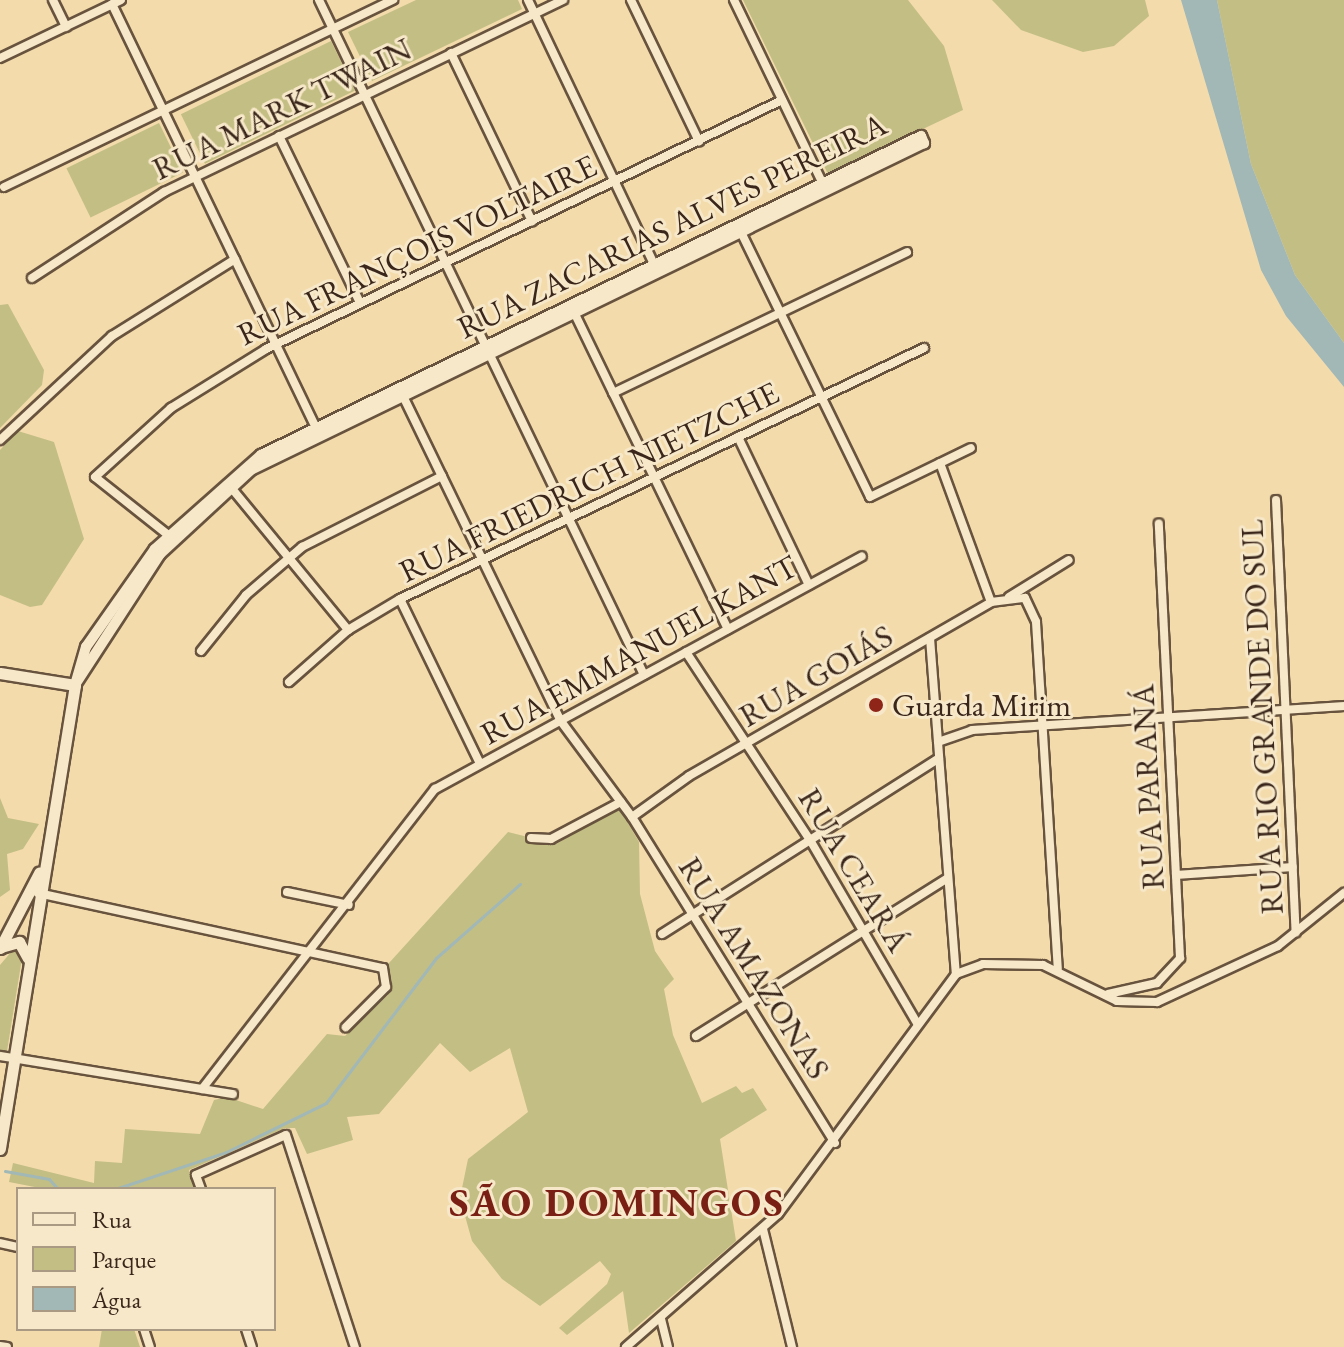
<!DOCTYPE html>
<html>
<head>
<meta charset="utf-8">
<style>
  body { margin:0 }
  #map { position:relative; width:1344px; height:1347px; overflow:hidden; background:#f3dbac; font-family:"EB Garamond",serif }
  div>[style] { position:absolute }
  .green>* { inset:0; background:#c3be84; transform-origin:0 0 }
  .water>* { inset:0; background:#a1b8b6 }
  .stream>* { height:3px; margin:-1.5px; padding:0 1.5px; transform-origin:1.5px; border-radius:1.5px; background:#a1b8b6 }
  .roads { filter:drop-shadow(2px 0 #68533e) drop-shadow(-2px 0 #68533e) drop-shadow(0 2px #68533e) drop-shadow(0 -2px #68533e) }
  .minor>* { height:8px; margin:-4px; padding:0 4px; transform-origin:4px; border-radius:4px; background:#f7e8c9 }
  .tertiary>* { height:10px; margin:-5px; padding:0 5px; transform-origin:5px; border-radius:5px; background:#f7e8c9 }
  .secondary>* { height:11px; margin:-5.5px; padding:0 5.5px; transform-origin:5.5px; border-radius:5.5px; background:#f7e8c9 }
  .dots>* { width:22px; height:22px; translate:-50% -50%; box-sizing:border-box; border:4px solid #f7e8c9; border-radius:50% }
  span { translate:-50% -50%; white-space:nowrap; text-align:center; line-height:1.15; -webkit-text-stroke:6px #f7e8c9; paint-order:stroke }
  .street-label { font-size:32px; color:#3a261a }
  .poi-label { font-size:32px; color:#3a261a }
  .left { translate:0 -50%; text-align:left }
  .district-label { font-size:40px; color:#7a1f14; font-weight:700; letter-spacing:2px }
  .legend { position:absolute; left:16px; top:1187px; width:260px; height:144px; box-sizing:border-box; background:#f7e8c9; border:2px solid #ab9a83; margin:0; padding:10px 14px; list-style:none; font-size:24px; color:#3a261a }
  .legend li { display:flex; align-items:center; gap:16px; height:40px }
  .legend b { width:40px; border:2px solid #ab9a83 }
</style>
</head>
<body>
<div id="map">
  <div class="green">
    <div style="clip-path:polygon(416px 0,518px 0,522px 9px,372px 81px,348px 32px)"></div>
    <div style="clip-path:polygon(743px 0,908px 0,944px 46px,963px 110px,828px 174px)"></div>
    <div style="clip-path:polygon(992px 0,1145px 0,1149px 16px,1114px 46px,1083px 52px,1021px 30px)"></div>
    <div style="clip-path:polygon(1217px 0,1344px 0,1344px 343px,1295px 275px,1251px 164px)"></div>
    <div style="left:331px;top:41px;width:55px;height:167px;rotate:64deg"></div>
    <div style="left:159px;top:123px;width:55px;height:103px;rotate:64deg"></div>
    <div style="clip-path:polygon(8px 304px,44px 370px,42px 385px,0 428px,0 305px)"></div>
    <div style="clip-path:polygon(18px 431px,54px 442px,84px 539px,42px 605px,30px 607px,0 595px,0 450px)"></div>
    <div style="clip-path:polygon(0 798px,8px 818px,39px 824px,23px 849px,7px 854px,10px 890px,0 897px)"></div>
    <div style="clip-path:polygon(619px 808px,639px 842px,640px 894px,655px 951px,674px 979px,664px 989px,673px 1035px,702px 1103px,736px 1086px,742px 1093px,753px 1088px,767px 1110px,720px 1139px,736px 1241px,629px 1333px,623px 1291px,567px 1335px,559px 1328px,607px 1284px,611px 1274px,600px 1261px,540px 1306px,502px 1279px,472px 1241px,460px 1198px,468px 1159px,528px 1112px,510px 1048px,470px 1072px,440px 1043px,379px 1114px,347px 1117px,353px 1140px,307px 1154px,295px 1128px,285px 1128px,189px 1170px,194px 1189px,45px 1189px,9px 1182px,13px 1163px,94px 1183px,95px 1161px,122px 1163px,125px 1129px,200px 1134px,214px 1100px,227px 1097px,263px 1109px,327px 1034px,345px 1036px,388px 995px,389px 963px,508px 832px,556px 844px)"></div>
    <div style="clip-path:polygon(17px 945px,23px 952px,7px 1051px,0 1050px,0 965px)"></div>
    <div style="clip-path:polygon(102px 1329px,134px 1329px,140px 1347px,99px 1347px)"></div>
  </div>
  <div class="water">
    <div style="clip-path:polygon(1181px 0,1217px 0,1251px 164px,1295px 275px,1344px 343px,1344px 387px,1286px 316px,1261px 270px)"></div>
  </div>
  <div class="stream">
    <div style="left:5px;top:1171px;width:45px;rotate:10.3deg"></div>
    <div style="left:49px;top:1179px;width:13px;rotate:48deg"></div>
    <div style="left:115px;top:1189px;width:117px;rotate:-18.4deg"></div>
    <div style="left:226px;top:1152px;width:111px;rotate:-26.1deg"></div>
    <div style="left:326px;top:1103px;width:182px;rotate:-52.8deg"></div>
    <div style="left:436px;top:958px;width:112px;rotate:-41.4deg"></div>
  </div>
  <div class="roads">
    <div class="minor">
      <div style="left:53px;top:0;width:30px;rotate:64deg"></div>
      <div style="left:319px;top:0;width:749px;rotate:64.29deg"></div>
      <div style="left:528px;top:0;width:299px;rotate:64.5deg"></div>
      <div style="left:631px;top:0;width:157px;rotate:64.3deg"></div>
      <div style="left:734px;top:0;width:207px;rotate:64.2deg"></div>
      <div style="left:112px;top:4px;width:475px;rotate:64.3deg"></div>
      <div style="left:451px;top:53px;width:187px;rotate:64.3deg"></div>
      <div style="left:0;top:58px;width:134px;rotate:-25.6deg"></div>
      <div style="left:279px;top:136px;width:186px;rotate:64.1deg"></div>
      <div style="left:4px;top:187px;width:432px;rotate:-25.7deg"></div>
      <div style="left:739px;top:228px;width:299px;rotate:64deg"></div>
      <div style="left:870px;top:497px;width:112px;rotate:-25.9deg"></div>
      <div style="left:32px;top:278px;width:158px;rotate:-33.1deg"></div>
      <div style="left:164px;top:192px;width:443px;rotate:-25.7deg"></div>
      <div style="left:572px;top:308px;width:357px;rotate:64.1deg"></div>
      <div style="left:613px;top:393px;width:326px;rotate:-25.6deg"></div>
      <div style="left:402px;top:394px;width:362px;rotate:64.1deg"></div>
      <div style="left:560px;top:720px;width:121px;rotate:53.4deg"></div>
      <div style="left:632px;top:817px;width:384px;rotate:58.1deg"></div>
      <div style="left:738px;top:437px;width:164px;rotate:64.4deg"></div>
      <div style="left:0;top:440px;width:153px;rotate:-42.9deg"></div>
      <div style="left:112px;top:336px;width:145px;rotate:-32deg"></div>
      <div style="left:940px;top:463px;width:148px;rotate:69.9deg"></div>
      <div style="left:229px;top:485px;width:188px;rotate:50.6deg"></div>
      <div style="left:1276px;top:500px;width:433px;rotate:87.4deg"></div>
      <div style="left:172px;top:538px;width:98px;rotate:-141.6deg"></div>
      <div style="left:95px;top:477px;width:103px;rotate:-42.2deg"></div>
      <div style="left:171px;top:408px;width:112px;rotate:-31.8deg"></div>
      <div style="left:266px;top:349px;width:573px;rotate:-25.76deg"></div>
      <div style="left:1009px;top:597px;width:70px;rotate:-31.7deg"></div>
      <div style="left:400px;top:599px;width:183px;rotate:64.1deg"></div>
      <div style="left:930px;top:638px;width:337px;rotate:85.6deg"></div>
      <div style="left:201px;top:651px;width:72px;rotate:-51.2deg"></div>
      <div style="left:246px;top:595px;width:74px;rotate:-40.6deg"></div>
      <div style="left:302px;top:547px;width:157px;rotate:-26.9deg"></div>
      <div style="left:686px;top:652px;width:225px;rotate:56.6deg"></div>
      <div style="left:810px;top:840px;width:212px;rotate:59.7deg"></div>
      <div style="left:289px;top:682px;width:79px;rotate:-41.4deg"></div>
      <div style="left:348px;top:630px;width:61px;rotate:-30.8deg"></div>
      <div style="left:400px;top:599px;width:581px;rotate:-25.59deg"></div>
      <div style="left:938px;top:742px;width:36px;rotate:-19deg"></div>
      <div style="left:972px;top:730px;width:373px;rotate:-3.7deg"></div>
      <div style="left:632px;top:817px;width:70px;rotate:-35.7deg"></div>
      <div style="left:689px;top:776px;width:349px;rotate:-29.9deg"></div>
      <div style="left:991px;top:602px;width:34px;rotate:-7deg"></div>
      <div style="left:1025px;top:598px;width:26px;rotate:65deg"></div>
      <div style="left:1036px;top:622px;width:347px;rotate:86.4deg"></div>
      <div style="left:531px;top:838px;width:20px;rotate:3deg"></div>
      <div style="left:551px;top:839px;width:79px;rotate:-27.9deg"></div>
      <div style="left:1176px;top:875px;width:117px;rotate:-3.9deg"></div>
      <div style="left:287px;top:892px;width:63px;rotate:11.8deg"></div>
      <div style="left:38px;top:893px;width:353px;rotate:12.3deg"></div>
      <div style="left:383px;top:968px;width:19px;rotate:81deg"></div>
      <div style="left:386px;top:987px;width:57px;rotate:135deg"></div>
      <div style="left:662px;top:934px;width:328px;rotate:-32.4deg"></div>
      <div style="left:1108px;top:994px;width:50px;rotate:-12.7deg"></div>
      <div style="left:1157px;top:983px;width:34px;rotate:-47deg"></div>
      <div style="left:1180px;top:958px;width:435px;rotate:-92.8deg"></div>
      <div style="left:696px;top:1036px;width:297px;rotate:-32.1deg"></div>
      <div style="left:0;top:1056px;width:236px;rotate:9.3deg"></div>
      <div style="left:202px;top:1089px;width:380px;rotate:-52.2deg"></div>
      <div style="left:435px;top:789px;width:486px;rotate:-28.6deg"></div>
      <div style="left:201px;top:1189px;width:15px;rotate:-110deg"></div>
      <div style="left:196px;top:1175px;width:98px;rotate:-24deg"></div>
      <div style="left:286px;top:1135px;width:223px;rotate:72deg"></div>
      <div style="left:763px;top:1229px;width:122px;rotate:76.2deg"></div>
      <div style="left:0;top:1243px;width:18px;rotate:13deg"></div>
      <div style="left:661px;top:1319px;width:29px;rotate:76deg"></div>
      <div style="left:144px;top:1329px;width:19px;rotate:72deg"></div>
      <div style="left:246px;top:1329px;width:19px;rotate:72deg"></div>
      <div style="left:0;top:1346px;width:7px;rotate:8deg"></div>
      <div style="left:626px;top:1347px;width:202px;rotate:-41.2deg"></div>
      <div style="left:778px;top:1214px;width:299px;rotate:-53.4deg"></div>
      <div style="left:956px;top:974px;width:29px;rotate:-20deg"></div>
      <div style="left:983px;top:964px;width:60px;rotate:1deg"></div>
      <div style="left:1043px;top:965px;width:82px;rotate:25.9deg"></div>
      <div style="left:1117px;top:1001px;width:40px;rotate:1.4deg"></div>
      <div style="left:1157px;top:1002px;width:133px;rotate:-24.8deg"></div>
      <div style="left:1278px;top:946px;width:85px;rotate:-38.8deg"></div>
    </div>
    <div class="tertiary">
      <div style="left:921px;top:136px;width:8px;rotate:67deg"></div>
      <div style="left:924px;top:143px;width:748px;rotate:154.09deg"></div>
      <div style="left:251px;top:470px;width:124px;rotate:137.3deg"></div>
      <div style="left:160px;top:554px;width:156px;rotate:123deg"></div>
      <div style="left:75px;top:685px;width:40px;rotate:-74deg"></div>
      <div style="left:86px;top:647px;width:120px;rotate:-54.9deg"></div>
      <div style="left:155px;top:549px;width:142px;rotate:-41.6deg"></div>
      <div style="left:261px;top:455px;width:733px;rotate:-25.8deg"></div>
    </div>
    <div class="secondary">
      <div style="left:0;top:673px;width:76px;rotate:9.1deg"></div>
      <div style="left:75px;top:685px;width:470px;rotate:99.2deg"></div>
      <div style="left:1px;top:947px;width:19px;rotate:-16deg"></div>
      <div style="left:19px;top:942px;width:18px;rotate:61deg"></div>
      <div style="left:0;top:948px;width:85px;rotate:-62.5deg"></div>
    </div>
  </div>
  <div class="dots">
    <div style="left:876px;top:705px;background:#8f2418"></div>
  </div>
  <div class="street-label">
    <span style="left:282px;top:109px;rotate:-26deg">RUA MARK TWAIN</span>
    <span style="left:672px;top:226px;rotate:-26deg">RUA ZACARIAS ALVES PEREIRA</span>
    <span style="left:417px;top:250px;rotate:-26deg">RUA FRANÇOIS VOLTAIRE</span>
    <span style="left:589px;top:482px;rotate:-26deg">RUA FRIEDRICH NIETZCHE</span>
    <span style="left:639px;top:650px;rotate:-29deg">RUA EMMANUEL KANT</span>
    <span style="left:816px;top:676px;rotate:-30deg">RUA GOIÁS</span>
    <span style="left:1262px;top:717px;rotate:-93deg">RUA RIO GRANDE DO SUL</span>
    <span style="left:1148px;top:787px;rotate:-93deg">RUA PARANÁ</span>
    <span style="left:854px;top:870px;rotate:59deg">RUA CEARÁ</span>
    <span style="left:754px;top:968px;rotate:58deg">RUA AMAZONAS</span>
  </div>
  <div class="poi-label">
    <span class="left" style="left:892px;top:705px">Guarda Mirim</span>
  </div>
  <div class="district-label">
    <span style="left:617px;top:1202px">SÃO DOMINGOS</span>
  </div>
  <ul class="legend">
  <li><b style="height:10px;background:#f7e8c9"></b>Rua</li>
  <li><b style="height:22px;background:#c3be84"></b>Parque</li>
  <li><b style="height:22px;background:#a1b8b6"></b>Água</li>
  </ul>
</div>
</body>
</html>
